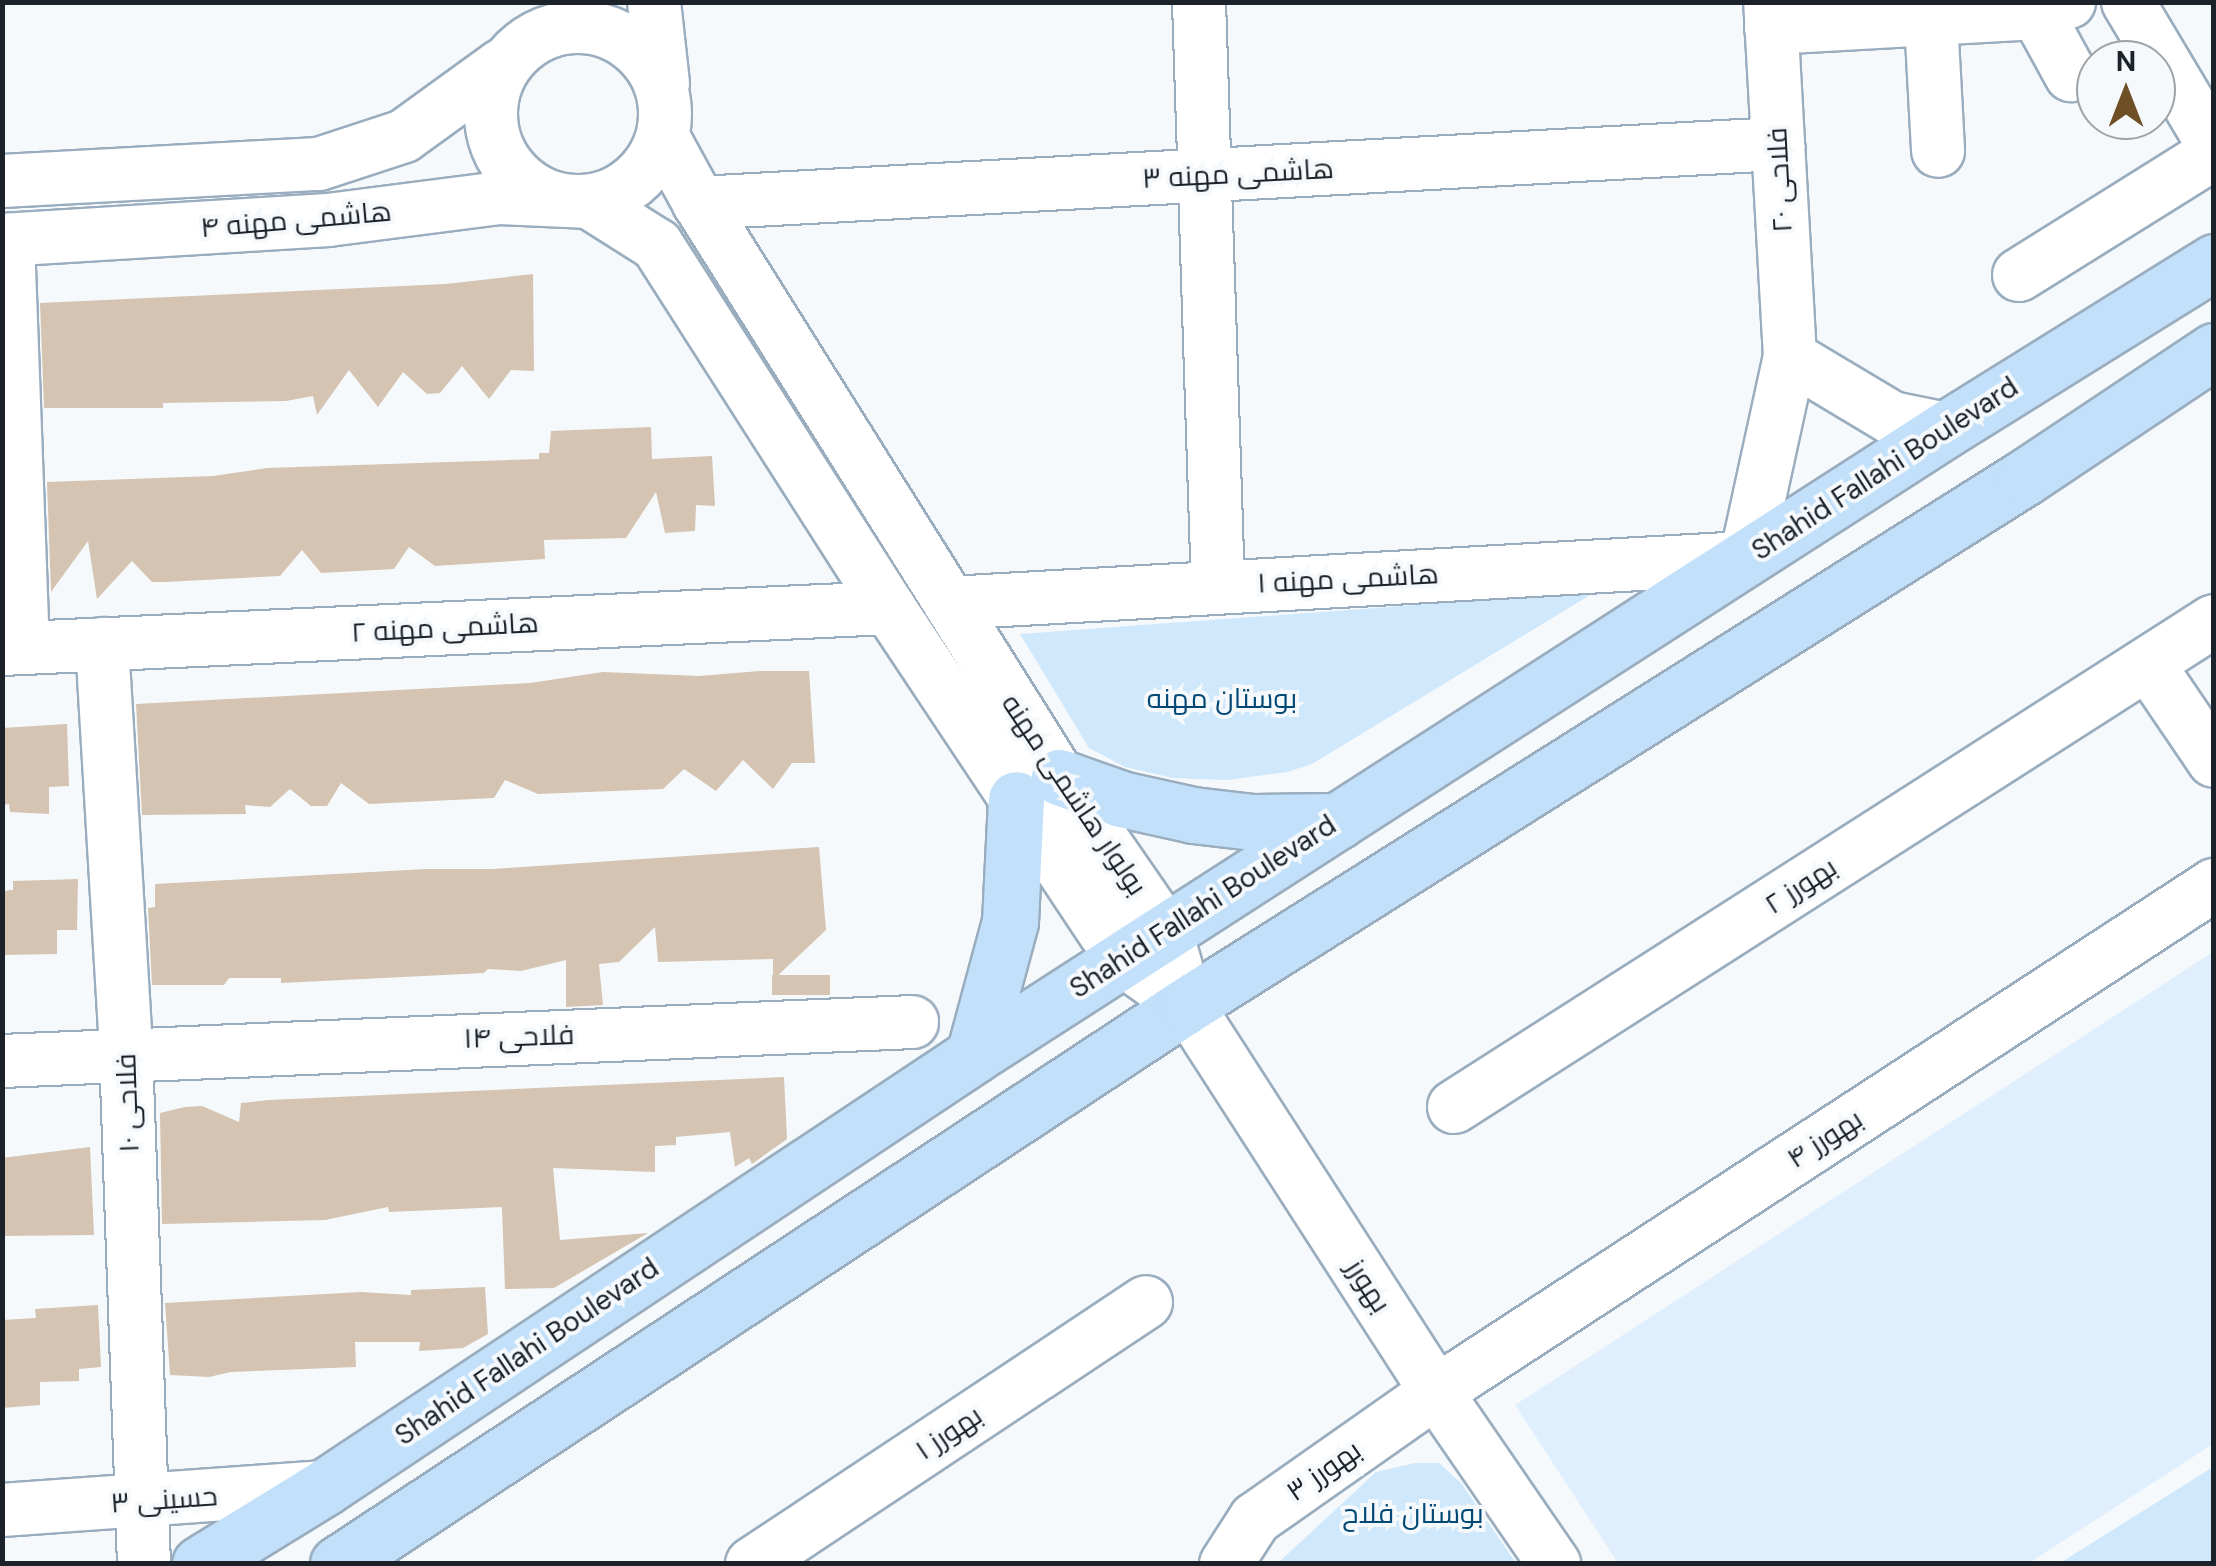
<!DOCTYPE html>
<html>
<head>
<meta charset="utf-8">
<style>
  body { margin:0 }
  #map { position:relative; width:2216px; height:1566px; overflow:hidden; background:#f5f9fc; font-family:"DM Sans",Cairo,sans-serif }
  div>[style] { position:absolute }
  .built>* { inset:0; background:#e0effd }
  .green>* { inset:0; background:#d0e8fc }
  .building>* { inset:0; background:#d4c4b1; transform-origin:0 0 }
  .roads { filter:drop-shadow(2px 0 #9aadbe) drop-shadow(-2px 0 #9aadbe) drop-shadow(0 2px #9aadbe) drop-shadow(0 -2px #9aadbe) }
  .minor>* { height:52px; margin:-26px; padding:0 26px; transform-origin:26px; border-radius:26px; background:#fff }
  .minor>.ring { margin:-26px; padding:0; box-sizing:content-box; background:none; border:52px solid #fff; border-radius:50% }
  .major>* { height:55px; margin:-27.5px; padding:0 27.5px; transform-origin:27.5px; border-radius:27.5px; background:#c2e0fa }
  span { translate:-50% -50%; white-space:nowrap; text-align:center; line-height:1.15; -webkit-text-stroke:8px #f5f9fc; paint-order:stroke }
  .street-label { font-size:28px; color:#1b2229 }
  .park-label { font-size:28px; color:#014875 }
  .frame { position:absolute; inset:0; border:5px solid #1b2229; pointer-events:none }
  .north { position:absolute; left:2076px; top:40px; width:100px; height:100px; box-sizing:border-box; background:#f5f9fc; border:2px solid #9ea3a8; border-radius:50%; rotate:0deg; font-size:28px; font-weight:700; line-height:40px; text-align:center; color:#1b2229 }
  .north::after { content:''; display:block; margin:auto; width:35px; height:45px; background:#6f4f25; clip-path:polygon(50% 0,100% 100%,50% 72%,0 100%) }
</style>
</head>
<body>
<div id="map">
  <div class="built">
    <div style="clip-path:polygon(2213px 952px,2213px 1444px,2029px 1563px,1618px 1563px,1515px 1405px)"></div>
  </div>
  <div class="green">
    <div style="clip-path:polygon(1595px 592px,1312px 764px,1287px 772px,1227px 780px,1173px 778px,1125px 767px,1089px 748px,1020px 634px)"></div>
    <div style="clip-path:polygon(1415px 1463px,1439px 1463px,1461px 1483px,1516px 1563px,1278px 1563px,1376px 1472px)"></div>
    <div style="clip-path:polygon(2213px 1467px,2213px 1563px,2060px 1563px)"></div>
  </div>
  <div class="building">
    <div style="clip-path:polygon(533px 274px,534px 371px,511px 370px,489px 399px,462px 366px,440px 393px,427px 394px,403px 372px,378px 407px,349px 370px,317px 415px,313px 396px,286px 401px,163px 403px,163px 408px,44px 408px,40px 303px,446px 284px)"></div>
    <div style="clip-path:polygon(651px 427px,652px 459px,712px 456px,715px 506px,696px 505px,695px 531px,665px 533px,656px 492px,626px 538px,544px 540px,545px 559px,435px 566px,409px 547px,394px 569px,321px 573px,302px 550px,280px 576px,166px 582px,152px 582px,132px 561px,97px 599px,88px 541px,51px 592px,47px 482px,213px 476px,267px 468px,539px 459px,539px 453px,549px 453px,551px 431px)"></div>
    <div style="clip-path:polygon(760px 671px,809px 671px,815px 763px,792px 763px,773px 789px,743px 760px,716px 791px,684px 769px,663px 789px,538px 794px,505px 780px,494px 798px,369px 804px,341px 783px,327px 806px,311px 806px,290px 789px,270px 807px,245px 805px,246px 814px,142px 815px,136px 704px,530px 683px,603px 672px,699px 676px)"></div>
    <div style="clip-path:polygon(67px 724px,69px 786px,49px 787px,49px 814px,10px 812px,9px 804px,2px 805px,2px 728px)"></div>
    <div style="clip-path:polygon(819px 847px,826px 930px,773px 980px,773px 959px,658px 962px,655px 927px,619px 962px,599px 964px,603px 1005px,566px 1007px,566px 960px,521px 971px,488px 969px,484px 973px,281px 983px,281px 978px,229px 978px,224px 985px,152px 985px,148px 908px,155px 907px,155px 884px,426px 869px,493px 869px)"></div>
    <div style="clip-path:polygon(78px 879px,77px 930px,57px 930px,57px 954px,2px 955px,2px 891px,13px 890px,13px 881px)"></div>
    <div style="left:830px;top:975px;width:20px;height:58px;rotate:90deg"></div>
    <div style="clip-path:polygon(784px 1077px,787px 1139px,752px 1164px,749px 1158px,735px 1167px,730px 1132px,676px 1137px,676px 1145px,655px 1146px,655px 1172px,553px 1168px,560px 1240px,648px 1233px,554px 1288px,505px 1289px,502px 1207px,389px 1212px,388px 1207px,325px 1220px,162px 1224px,160px 1113px,185px 1107px,202px 1106px,239px 1122px,241px 1103px,269px 1100px)"></div>
    <div style="clip-path:polygon(90px 1147px,94px 1235px,2px 1236px,2px 1158px)"></div>
    <div style="clip-path:polygon(485px 1287px,488px 1334px,463px 1348px,419px 1351px,420px 1342px,355px 1342px,356px 1367px,231px 1372px,209px 1377px,170px 1375px,165px 1303px,361px 1292px,411px 1295px,411px 1290px)"></div>
    <div style="clip-path:polygon(98px 1305px,101px 1367px,79px 1369px,79px 1381px,40px 1382px,40px 1405px,2px 1408px,2px 1320px,36px 1318px,35px 1309px)"></div>
  </div>
  <div class="roads">
    <div class="minor">
      <div style="left:654px;top:2px;width:82px;rotate:83.7deg"></div>
      <div style="left:1199px;top:2px;width:584px;rotate:88.14deg"></div>
      <div style="left:2128px;top:2px;width:168px;rotate:59.2deg"></div>
      <div style="left:2037px;top:13px;width:71px;rotate:61.3deg"></div>
      <div style="left:1931px;top:20px;width:131px;rotate:86.9deg"></div>
      <div class="ring" style="left:491px;top:27px;width:122px;height:122px"></div>
      <div style="left:1771px;top:28px;width:266px;rotate:-3.2deg"></div>
      <div style="left:2037px;top:13px;width:34px;rotate:-19deg"></div>
      <div style="left:664px;top:139px;width:73px;rotate:61.3deg"></div>
      <div style="left:699px;top:203px;width:678px;rotate:57.9deg"></div>
      <div style="left:1059px;top:777px;width:188px;rotate:55.4deg"></div>
      <div style="left:1166px;top:932px;width:76px;rotate:74deg"></div>
      <div style="left:1187px;top:1005px;width:460px;rotate:57.2deg"></div>
      <div style="left:1436px;top:1392px;width:209px;rotate:55.5deg"></div>
      <div style="left:2px;top:181px;width:317px;rotate:-3.1deg"></div>
      <div style="left:319px;top:164px;width:89px;rotate:-18.2deg"></div>
      <div style="left:404px;top:136px;width:121px;rotate:-35.9deg"></div>
      <div style="left:699px;top:203px;width:1081px;rotate:-3.13deg"></div>
      <div style="left:2px;top:240px;width:327px;rotate:-3.5deg"></div>
      <div style="left:328px;top:220px;width:173px;rotate:-7.3deg"></div>
      <div style="left:500px;top:198px;width:89px;rotate:2.6deg"></div>
      <div style="left:589px;top:202px;width:80px;rotate:32.3deg"></div>
      <div style="left:657px;top:245px;width:431px;rotate:57.4deg"></div>
      <div style="left:889px;top:608px;width:421px;rotate:56.4deg"></div>
      <div style="left:1122px;top:959px;width:43px;rotate:35.5deg"></div>
      <div style="left:8px;top:240px;width:408px;rotate:87.9deg"></div>
      <div style="left:2019px;top:275px;width:230px;rotate:-32deg"></div>
      <div style="left:1790px;top:357px;width:119px;rotate:30.9deg"></div>
      <div style="left:1892px;top:418px;width:55px;rotate:11.5deg"></div>
      <div style="left:950px;top:603px;width:797px;rotate:-3.24deg"></div>
      <div style="left:1746px;top:558px;width:206px;rotate:-77.7deg"></div>
      <div style="left:1790px;top:357px;width:356px;rotate:-93.2deg"></div>
      <div style="left:102px;top:644px;width:409px;rotate:86.6deg"></div>
      <div style="left:126px;top:1052px;width:512px;rotate:87.99deg"></div>
      <div style="left:2px;top:649px;width:888px;rotate:-2.65deg"></div>
      <div style="left:2148px;top:664px;width:117px;rotate:55.8deg"></div>
      <div style="left:2px;top:1061px;width:911px;rotate:-2.45deg"></div>
      <div style="left:1454px;top:1107px;width:902px;rotate:-32.6deg"></div>
      <div style="left:2px;top:1510px;width:324px;rotate:-4.1deg"></div>
      <div style="left:752px;top:1564px;width:473px;rotate:-33.6deg"></div>
      <div style="left:1226px;top:1564px;width:54px;rotate:-57.2deg"></div>
      <div style="left:1255px;top:1519px;width:221px;rotate:-35.1deg"></div>
      <div style="left:1436px;top:1392px;width:929px;rotate:-33.09deg"></div>
    </div>
    <div class="major">
      <div style="left:1059px;top:777px;width:66px;rotate:19.5deg"></div>
      <div style="left:1121px;top:799px;width:74px;rotate:12.5deg"></div>
      <div style="left:1193px;top:815px;width:60px;rotate:6.7deg"></div>
      <div style="left:1253px;top:822px;width:85px;rotate:-0.7deg"></div>
      <div style="left:974px;top:1055px;width:138px;rotate:-74.9deg"></div>
      <div style="left:1010px;top:922px;width:123px;rotate:-87.2deg"></div>
      <div style="left:200px;top:1564px;width:147px;rotate:-31.6deg"></div>
      <div style="left:325px;top:1487px;width:780px;rotate:-33.65deg"></div>
      <div style="left:974px;top:1055px;width:1156px;rotate:-32.78deg"></div>
      <div style="left:1946px;top:429px;width:316px;rotate:-31.9deg"></div>
      <div style="left:338px;top:1564px;width:1017px;rotate:-33.36deg"></div>
      <div style="left:1187px;top:1005px;width:990px;rotate:-32.21deg"></div>
      <div style="left:2025px;top:477px;width:227px;rotate:-33.7deg"></div>
    </div>
  </div>
  <div class="street-label">
    <span style="left:1238px;top:174px;rotate:-3deg">هاشمی مهنه ۳</span>
    <span style="left:1780px;top:180px;rotate:-93deg">فلاحی ۲۰</span>
    <span style="left:296px;top:220px;rotate:-5deg">هاشمی مهنه ۴</span>
    <span style="left:1885px;top:469px;rotate:-33deg">Shahid Fallahi Boulevard</span>
    <span style="left:1348px;top:579px;rotate:-3deg">هاشمی مهنه ۱</span>
    <span style="left:445px;top:628px;rotate:-3deg">هاشمی مهنه ۲</span>
    <span style="left:1074px;top:795px;rotate:56deg">بولوار هاشمی مهنه</span>
    <span style="left:1801px;top:886px;rotate:-33deg">بهورز ۲</span>
    <span style="left:1203px;top:907px;rotate:-33deg">Shahid Fallahi Boulevard</span>
    <span style="left:519px;top:1037px;rotate:-2deg">فلاحی ۱۴</span>
    <span style="left:128px;top:1103px;rotate:-92deg">فلاحی ۱۰</span>
    <span style="left:1825px;top:1139px;rotate:-33deg">بهورز ۴</span>
    <span style="left:1368px;top:1286px;rotate:57deg">بهورز</span>
    <span style="left:527px;top:1352px;rotate:-34deg">Shahid Fallahi Boulevard</span>
    <span style="left:949px;top:1433px;rotate:-34deg">بهورز ۱</span>
    <span style="left:1324px;top:1471px;rotate:-35deg">بهورز ۳</span>
    <span style="left:164px;top:1500px;rotate:-4deg">حسینی ۳</span>
  </div>
  <div class="park-label">
    <span style="left:1222px;top:699px">بوستان مهنه</span>
    <span style="left:1413px;top:1514px">بوستان فلاح</span>
  </div>
  <div class="frame"></div>
  <div class="north">N</div>
</div>
</body>
</html>
